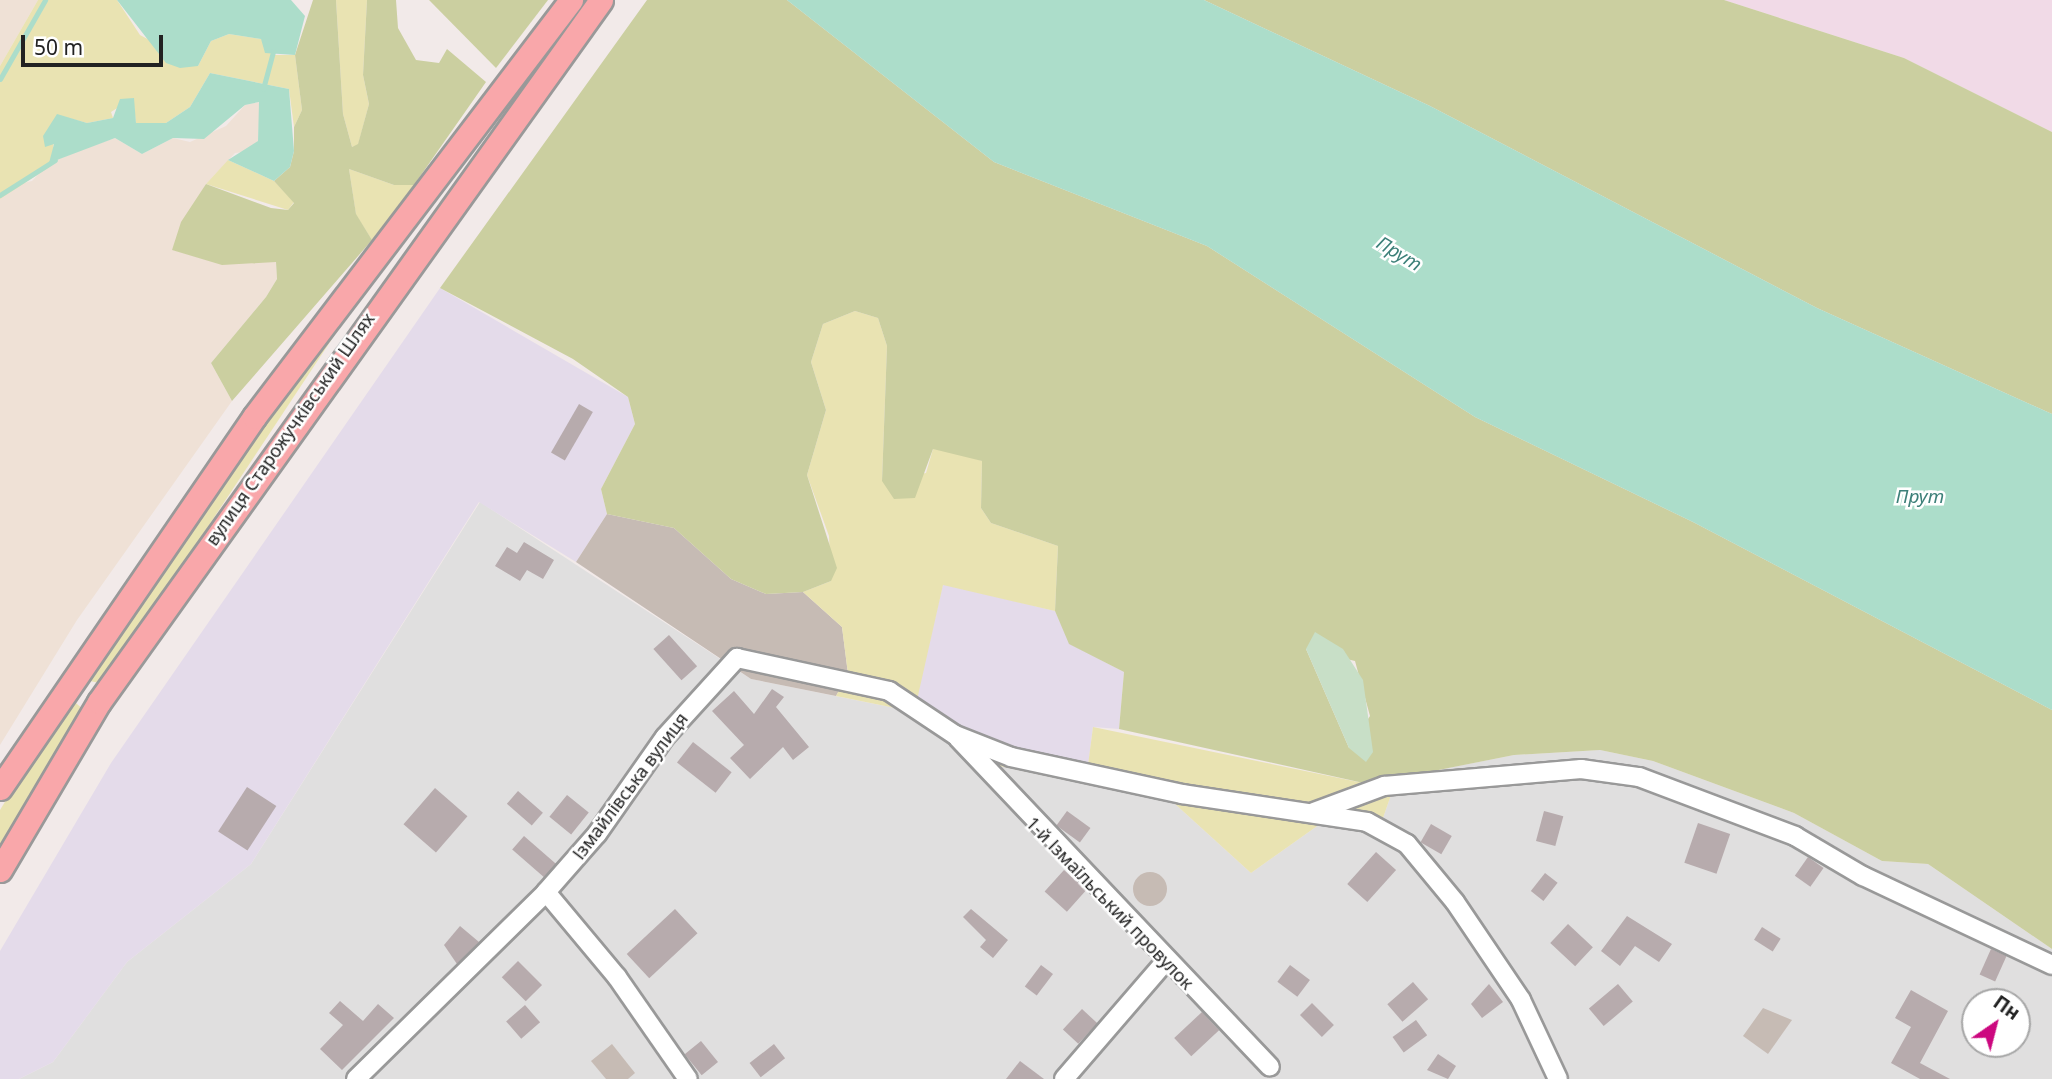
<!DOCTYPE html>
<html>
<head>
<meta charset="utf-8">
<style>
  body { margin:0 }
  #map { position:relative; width:2052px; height:1079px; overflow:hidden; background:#f2eae9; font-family:"Noto Sans",sans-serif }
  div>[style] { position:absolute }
  .residential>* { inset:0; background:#e0dfdf }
  .commercial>* { inset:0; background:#f1dae7 }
  .industrial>* { inset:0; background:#e4dbea }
  .construction>* { inset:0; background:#c6bbb4 }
  .round { border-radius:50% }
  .farmland>* { inset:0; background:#efe1d6 }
  .grass>* { inset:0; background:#e9e3b2 }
  .forest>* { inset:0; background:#cbcfa0 }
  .wetland>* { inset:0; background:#c8dfc7 }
  .water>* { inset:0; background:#acddca }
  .stream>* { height:5px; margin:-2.5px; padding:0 2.5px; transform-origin:2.5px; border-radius:2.5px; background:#acddca }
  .building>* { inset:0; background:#b7abad; transform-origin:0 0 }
  .roads { filter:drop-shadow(2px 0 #999) drop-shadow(-2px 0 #999) drop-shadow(0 2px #999) drop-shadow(0 -2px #999) }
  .minor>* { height:18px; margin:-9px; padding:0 9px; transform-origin:9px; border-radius:9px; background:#fff }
  .major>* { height:23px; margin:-11.5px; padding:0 11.5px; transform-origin:11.5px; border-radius:11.5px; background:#f9a7aa }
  span { translate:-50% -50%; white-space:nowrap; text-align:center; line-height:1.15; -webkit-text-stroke:5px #fff; paint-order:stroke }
  .street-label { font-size:18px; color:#222 }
  .water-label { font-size:19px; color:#3d8079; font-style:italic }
  .north { position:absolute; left:1961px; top:988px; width:70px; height:70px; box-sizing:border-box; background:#fff; border:2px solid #a7a7a7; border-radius:50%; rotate:35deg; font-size:19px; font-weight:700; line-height:28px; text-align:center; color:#222 }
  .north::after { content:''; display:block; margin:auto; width:24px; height:32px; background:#cc087f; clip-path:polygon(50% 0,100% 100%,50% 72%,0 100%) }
  .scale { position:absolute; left:21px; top:35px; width:142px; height:32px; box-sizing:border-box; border:4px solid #222; border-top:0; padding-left:9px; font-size:21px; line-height:24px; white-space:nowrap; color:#222; -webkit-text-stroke:5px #fff; paint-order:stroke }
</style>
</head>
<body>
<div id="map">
  <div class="residential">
    <div style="clip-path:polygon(evenodd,480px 502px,751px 679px,900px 709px,971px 760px,1174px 803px,1251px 873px,1320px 824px,1377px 835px,1397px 778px,1514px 755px,1600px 750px,1653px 761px,1794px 813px,1882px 861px,1928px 864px,2052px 949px,2052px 1079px,19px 1079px,53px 1062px,127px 962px,251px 864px,480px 502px,1975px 1002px,2017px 1002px,2017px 1044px,1975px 1044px,1975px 1002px)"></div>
  </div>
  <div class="commercial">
    <div style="clip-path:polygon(1724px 0,2052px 0,2052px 132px,1904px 58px)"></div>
  </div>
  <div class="industrial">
    <div style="clip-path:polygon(440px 288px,628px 397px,635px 424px,601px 489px,607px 514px,576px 562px,479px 502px,251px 864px,127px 962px,53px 1062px,19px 1079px,0 1079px,0 951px,111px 763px)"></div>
    <div style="clip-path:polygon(943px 584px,1055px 611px,1070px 644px,1124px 672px,1119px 729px,1093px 727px,1088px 766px,999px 748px,916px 700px)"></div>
  </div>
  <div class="construction">
    <div style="clip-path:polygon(607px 514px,674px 528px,731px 579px,766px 594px,803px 592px,842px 627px,848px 674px,836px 696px,751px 679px,576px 562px)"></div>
    <div class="round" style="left:1133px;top:872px;width:34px;height:34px"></div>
    <div style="clip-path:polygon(1763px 1008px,1792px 1020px,1768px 1054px,1743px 1036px)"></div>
    <div style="clip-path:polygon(612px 1044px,635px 1073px,628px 1079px,606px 1079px,591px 1061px)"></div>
  </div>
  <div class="farmland">
    <div style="clip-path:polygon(0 0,38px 0,0 66px)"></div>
    <div style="clip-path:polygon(260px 102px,258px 141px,251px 151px,235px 153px,206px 184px,172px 250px,276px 261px,277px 279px,266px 297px,211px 363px,232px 401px,77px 620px,0 745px,0 199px,15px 185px,32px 181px,49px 163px,83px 149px,115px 138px,142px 154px,173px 138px,190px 142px,226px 126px,245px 105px)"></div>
  </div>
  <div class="grass">
    <div style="clip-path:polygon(38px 0,117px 0,140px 35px,198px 66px,211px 41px,229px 34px,261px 39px,273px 55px,295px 55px,302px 110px,294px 127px,289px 89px,210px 73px,190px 107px,166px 123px,136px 123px,133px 98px,111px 112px,113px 118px,87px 123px,57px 115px,51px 166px,0 199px,0 66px)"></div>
    <div style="clip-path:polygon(336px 0,367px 0,363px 75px,369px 104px,358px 145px,352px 147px,343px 114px)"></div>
    <div style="clip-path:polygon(228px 160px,274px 181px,294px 202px,288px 210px,206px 184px)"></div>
    <div style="clip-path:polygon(349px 169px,394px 185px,418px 182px,372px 240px,356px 215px)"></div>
    <div style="clip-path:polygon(406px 227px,104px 684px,90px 681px,86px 669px,244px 412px)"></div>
    <div style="clip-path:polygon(855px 311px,878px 318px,887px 346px,882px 481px,926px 473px,933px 449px,952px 450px,982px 461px,981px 508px,991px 523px,1058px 546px,1055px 611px,943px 585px,917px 700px,999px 748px,1088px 765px,1093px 727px,1368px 784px,1397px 778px,1377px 835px,1320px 824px,1251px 873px,1174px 803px,971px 760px,900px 709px,836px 696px,848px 674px,842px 627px,803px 592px,831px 581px,829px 536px,807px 475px,826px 410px,811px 362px,823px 324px)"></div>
    <div style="clip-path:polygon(69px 697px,85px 711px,0 856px,0 810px)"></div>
  </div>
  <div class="forest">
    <div style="clip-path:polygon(313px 0,336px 0,343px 114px,352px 147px,358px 144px,369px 104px,363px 75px,367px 0,396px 0,398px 28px,416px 60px,439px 63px,447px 49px,486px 82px,414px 185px,394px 185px,349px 169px,356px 214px,372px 240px,232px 401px,211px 363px,266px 297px,277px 279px,276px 262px,222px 265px,172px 250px,181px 222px,206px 184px,271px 208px,288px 210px,294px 203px,274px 181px,290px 167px,294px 151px,294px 127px,302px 110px,295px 55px)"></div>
    <div style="clip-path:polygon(429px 0,548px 0,496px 68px)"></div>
    <div style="clip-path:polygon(evenodd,647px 0,787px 0,994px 162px,1207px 246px,1475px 417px,1693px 522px,2052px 710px,2052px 949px,1928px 864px,1882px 861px,1794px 813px,1653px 761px,1600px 750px,1514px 755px,1368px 784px,1119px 729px,1124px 672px,1069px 644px,1055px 611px,1058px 546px,991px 523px,981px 508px,982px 461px,933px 449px,915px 498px,894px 499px,882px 481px,887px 346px,878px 318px,855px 311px,823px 324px,811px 362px,826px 410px,807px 475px,837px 568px,831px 581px,803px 592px,766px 594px,731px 579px,674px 528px,607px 514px,601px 489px,635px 424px,628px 397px,573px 359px,440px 288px,647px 0,1306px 649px,1355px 661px,1370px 716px,1349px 748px,1306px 649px)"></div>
    <div style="clip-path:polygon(1204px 0,1724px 0,1904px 58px,2052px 132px,2052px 414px,1817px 308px,1430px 106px)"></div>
  </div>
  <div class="wetland">
    <div style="clip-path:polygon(1315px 632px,1343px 649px,1363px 680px,1373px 752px,1366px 762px,1349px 748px,1306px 649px)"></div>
  </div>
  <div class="water">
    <div style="clip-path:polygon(117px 0,291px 0,305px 16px,295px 55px,265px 53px,261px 39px,229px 34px,211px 41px,198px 66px,180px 68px,166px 63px)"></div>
    <div style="clip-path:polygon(787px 0,1204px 0,1430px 106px,1817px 308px,2052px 414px,2052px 710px,1693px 522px,1475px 417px,1207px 246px,994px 162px)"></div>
    <div style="clip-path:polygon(210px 73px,289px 89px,294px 151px,290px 167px,274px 181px,228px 160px,258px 141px,259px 102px,245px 105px,204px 139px,173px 138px,142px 154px,115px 138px,49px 163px,54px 144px,45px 147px,43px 136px,57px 114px,87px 123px,113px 118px,120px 99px,134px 98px,136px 123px,166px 123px,190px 107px)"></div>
  </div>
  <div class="stream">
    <div style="left:0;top:79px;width:91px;rotate:-60.3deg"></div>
    <div style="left:263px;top:89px;width:39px;rotate:-75deg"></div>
    <div style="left:0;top:195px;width:65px;rotate:-32.5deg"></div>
  </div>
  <div class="building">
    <div style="left:579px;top:404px;width:16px;height:56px;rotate:30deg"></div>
    <div style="clip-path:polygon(524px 542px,554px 560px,543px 579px,527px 570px,520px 581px,495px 566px,507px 547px,517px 553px)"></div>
    <div style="left:669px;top:635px;width:42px;height:21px;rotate:48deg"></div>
    <div style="clip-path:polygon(772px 689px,784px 697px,776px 707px,809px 747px,793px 760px,783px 747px,750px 779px,730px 758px,744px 745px,712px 711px,734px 691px,754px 714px)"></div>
    <div style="left:693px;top:742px;width:49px;height:26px;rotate:38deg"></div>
    <div style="left:247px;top:787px;width:35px;height:53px;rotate:33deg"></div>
    <div style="left:435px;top:788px;width:43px;height:48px;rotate:41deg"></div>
    <div style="left:518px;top:791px;width:33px;height:17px;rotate:41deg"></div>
    <div style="left:567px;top:795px;width:28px;height:28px;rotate:39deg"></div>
    <div style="left:1067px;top:811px;width:29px;height:18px;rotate:36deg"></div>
    <div style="left:1544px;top:811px;width:20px;height:31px;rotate:15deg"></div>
    <div style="left:1698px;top:823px;width:34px;height:42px;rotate:19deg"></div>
    <div style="left:1431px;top:824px;width:24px;height:21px;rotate:30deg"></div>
    <div style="left:524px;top:836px;width:43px;height:18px;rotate:41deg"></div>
    <div style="left:1376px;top:852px;width:27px;height:43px;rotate:42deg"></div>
    <div style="left:1808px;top:857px;width:19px;height:23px;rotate:35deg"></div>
    <div style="left:1064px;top:870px;width:30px;height:29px;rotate:42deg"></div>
    <div style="left:1545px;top:873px;width:16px;height:23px;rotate:38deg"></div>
    <div style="left:675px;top:909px;width:33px;height:66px;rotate:47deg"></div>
    <div style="clip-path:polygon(971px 909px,1008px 940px,993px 958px,980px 947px,986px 940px,963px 917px)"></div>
    <div style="clip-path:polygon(1627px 916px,1672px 944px,1659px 962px,1635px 946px,1620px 966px,1601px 951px)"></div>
    <div style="left:1568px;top:924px;width:34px;height:26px;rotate:43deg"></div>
    <div style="clip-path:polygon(460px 926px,479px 942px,457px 964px,444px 945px)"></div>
    <div style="left:1762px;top:927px;width:22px;height:15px;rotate:32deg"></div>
    <div style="left:1991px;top:949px;width:17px;height:28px;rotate:24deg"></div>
    <div style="left:518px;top:961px;width:34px;height:23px;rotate:45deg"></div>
    <div style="left:1041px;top:965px;width:15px;height:27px;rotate:37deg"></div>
    <div style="left:1290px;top:965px;width:25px;height:21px;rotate:37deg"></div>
    <div style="left:1413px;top:982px;width:23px;height:34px;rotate:49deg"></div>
    <div style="clip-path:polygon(1489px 984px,1503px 1002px,1482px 1018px,1471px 1004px)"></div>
    <div style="left:1618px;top:984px;width:23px;height:38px;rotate:50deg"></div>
    <div style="clip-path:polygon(1911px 990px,1948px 1011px,1920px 1063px,1950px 1079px,1920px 1079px,1891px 1063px,1911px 1027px,1895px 1018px)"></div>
    <div style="clip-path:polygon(340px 1001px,363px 1021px,378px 1004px,394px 1018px,342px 1070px,320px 1049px,343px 1025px,329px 1013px)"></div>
    <div style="left:1312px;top:1003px;width:31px;height:17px;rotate:45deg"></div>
    <div style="left:525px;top:1005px;width:23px;height:25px;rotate:49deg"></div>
    <div style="left:1082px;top:1009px;width:21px;height:28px;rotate:43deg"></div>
    <div style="left:1202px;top:1012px;width:25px;height:38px;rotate:47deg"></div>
    <div style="left:1416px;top:1020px;width:19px;height:29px;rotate:54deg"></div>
    <div style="left:701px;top:1041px;width:27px;height:21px;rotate:51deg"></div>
    <div style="left:774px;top:1044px;width:18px;height:31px;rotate:52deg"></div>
    <div style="clip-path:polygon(1438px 1054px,1456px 1066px,1448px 1079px,1427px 1070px)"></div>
    <div style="clip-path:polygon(1020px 1061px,1044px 1079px,1006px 1079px)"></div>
  </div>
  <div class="roads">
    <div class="minor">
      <div style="left:958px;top:738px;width:453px;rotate:46.5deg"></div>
      <div style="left:1314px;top:812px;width:75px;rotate:-20.4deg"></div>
      <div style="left:1384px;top:786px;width:198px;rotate:-4.9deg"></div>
      <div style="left:1581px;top:769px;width:59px;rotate:7.9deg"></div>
      <div style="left:1639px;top:777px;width:167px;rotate:20.7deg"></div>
      <div style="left:1795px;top:836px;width:79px;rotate:30.5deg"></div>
      <div style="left:1863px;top:876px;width:209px;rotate:25.2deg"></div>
      <div style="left:546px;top:892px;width:111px;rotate:50.1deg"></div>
      <div style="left:617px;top:977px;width:124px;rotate:55.2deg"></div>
      <div style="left:356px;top:1079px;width:267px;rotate:-44.5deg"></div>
      <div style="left:546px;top:892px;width:77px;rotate:-48.7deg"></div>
      <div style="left:597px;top:834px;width:118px;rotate:-55deg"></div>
      <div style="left:665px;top:737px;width:107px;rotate:-47.7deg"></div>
      <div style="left:737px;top:658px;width:156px;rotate:12.2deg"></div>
      <div style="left:889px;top:691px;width:79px;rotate:33.7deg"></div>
      <div style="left:955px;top:735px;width:60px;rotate:21.4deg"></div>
      <div style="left:1011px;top:757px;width:175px;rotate:12.2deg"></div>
      <div style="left:1182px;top:794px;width:187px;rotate:8.6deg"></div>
      <div style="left:1367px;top:822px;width:46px;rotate:28.8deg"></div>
      <div style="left:1407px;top:844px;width:75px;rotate:50.4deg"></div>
      <div style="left:1455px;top:902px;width:118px;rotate:56deg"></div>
      <div style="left:1521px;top:1000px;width:87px;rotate:64.9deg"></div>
      <div style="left:1064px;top:1079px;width:155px;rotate:-49.2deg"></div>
    </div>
    <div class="major">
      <div style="left:0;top:788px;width:450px;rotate:-55.6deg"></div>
      <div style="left:254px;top:417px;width:524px;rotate:-52.76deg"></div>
      <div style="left:0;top:870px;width:195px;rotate:-59.5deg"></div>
      <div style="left:99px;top:702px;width:863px;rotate:-54.43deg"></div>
    </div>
  </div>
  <div class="street-label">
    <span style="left:290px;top:429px;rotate:-55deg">вулиця Старожучківський Шлях</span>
    <span style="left:630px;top:786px;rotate:-53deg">Ізмайлівська вулиця</span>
    <span style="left:1110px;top:903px;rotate:46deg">1-й Ізмаїльський провулок</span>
  </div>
  <div class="water-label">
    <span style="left:1399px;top:254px;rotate:31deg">Прут</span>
    <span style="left:1920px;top:497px">Прут</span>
  </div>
  <div class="north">Пн</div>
  <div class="scale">50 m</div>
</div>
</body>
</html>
